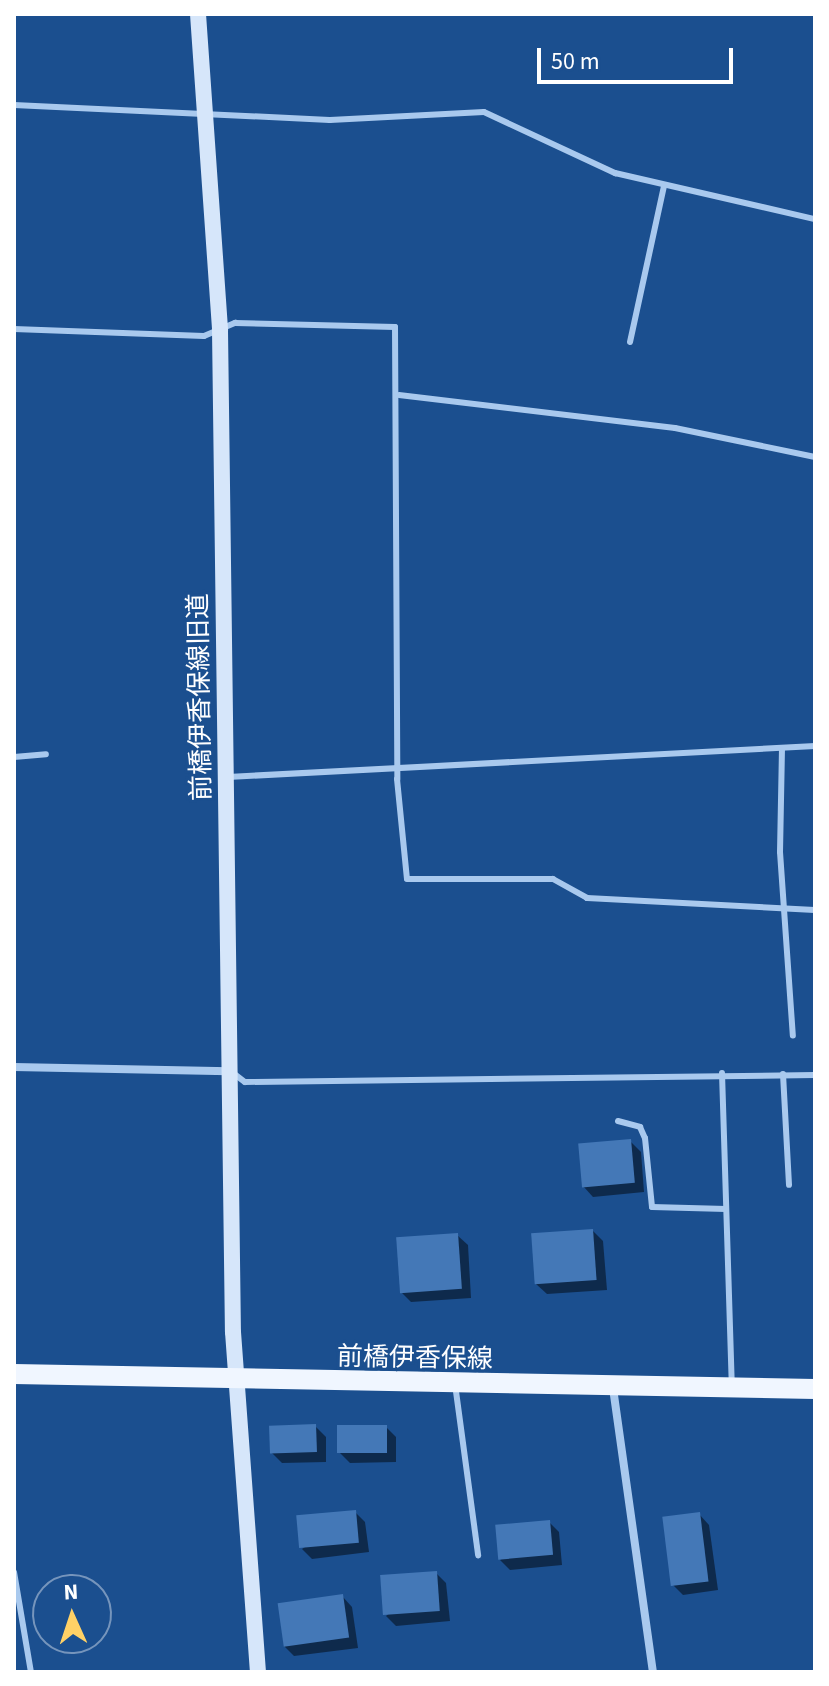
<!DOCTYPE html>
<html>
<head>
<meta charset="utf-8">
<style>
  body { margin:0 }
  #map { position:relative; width:829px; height:1686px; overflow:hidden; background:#1b4f8f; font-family:"Source Sans 3","Noto Sans JP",sans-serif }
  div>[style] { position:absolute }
  .shadow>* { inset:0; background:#0007 }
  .building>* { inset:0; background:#4478b7; transform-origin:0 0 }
  .lane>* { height:6px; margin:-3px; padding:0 3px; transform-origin:3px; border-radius:3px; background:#a9c9ee }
  .street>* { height:8px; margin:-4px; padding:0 4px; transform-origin:4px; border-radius:4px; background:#a9c9ee }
  .secondary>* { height:16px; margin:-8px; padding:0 8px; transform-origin:8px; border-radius:8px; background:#d6e6fa }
  .primary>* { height:20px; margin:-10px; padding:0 10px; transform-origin:10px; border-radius:10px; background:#f0f6ff }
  span { translate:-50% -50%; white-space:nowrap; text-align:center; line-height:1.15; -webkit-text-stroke:6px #1b4f8f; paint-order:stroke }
  .street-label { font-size:26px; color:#fff }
  .frame { position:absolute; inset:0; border:16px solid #fff; pointer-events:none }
  .north { position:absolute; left:32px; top:1574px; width:80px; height:80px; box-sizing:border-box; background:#1b4f8f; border:2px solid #7695bc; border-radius:50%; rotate:357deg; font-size:22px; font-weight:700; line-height:32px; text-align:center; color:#fff }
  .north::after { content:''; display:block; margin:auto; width:28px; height:36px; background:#ffd166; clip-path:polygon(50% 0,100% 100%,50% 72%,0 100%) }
  .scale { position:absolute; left:537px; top:48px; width:196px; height:36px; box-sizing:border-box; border:4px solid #fff; border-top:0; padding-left:10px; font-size:24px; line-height:28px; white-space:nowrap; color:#fff; -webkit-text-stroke:6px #1b4f8f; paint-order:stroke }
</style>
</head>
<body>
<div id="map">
  <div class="shadow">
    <div style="clip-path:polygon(630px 1141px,641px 1152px,644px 1192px,593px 1197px,583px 1186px)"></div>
    <div style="clip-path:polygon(593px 1231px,603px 1241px,607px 1290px,547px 1294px,536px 1284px)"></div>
    <div style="clip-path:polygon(457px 1235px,468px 1245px,471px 1298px,411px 1302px,401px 1292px)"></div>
    <div style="clip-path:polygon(315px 1426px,326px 1437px,326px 1462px,282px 1463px,272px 1453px)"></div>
    <div style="clip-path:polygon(386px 1427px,396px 1437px,396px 1462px,350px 1463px,340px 1453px)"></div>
    <div style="clip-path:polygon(355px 1512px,365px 1522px,369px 1552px,312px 1559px,302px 1549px)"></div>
    <div style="clip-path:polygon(699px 1514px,709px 1525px,718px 1590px,683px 1595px,673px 1585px)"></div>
    <div style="clip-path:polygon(549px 1522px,559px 1532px,562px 1565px,510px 1570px,500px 1560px)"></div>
    <div style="clip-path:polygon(436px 1573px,446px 1583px,450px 1621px,396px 1626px,386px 1616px)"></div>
    <div style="clip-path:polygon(342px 1596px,352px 1607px,358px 1648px,294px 1656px,284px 1646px)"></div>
  </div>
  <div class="building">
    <div style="left:631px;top:1139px;width:44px;height:53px;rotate:85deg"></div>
    <div style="left:593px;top:1229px;width:51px;height:62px;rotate:86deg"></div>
    <div style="left:458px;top:1233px;width:56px;height:62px;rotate:86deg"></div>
    <div style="left:316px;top:1424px;width:28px;height:47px;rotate:88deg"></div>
    <div style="left:387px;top:1425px;width:28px;height:50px;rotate:90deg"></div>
    <div style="left:356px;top:1510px;width:33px;height:60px;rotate:85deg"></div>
    <div style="left:700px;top:1512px;width:70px;height:38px;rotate:83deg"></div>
    <div style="left:550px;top:1520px;width:35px;height:55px;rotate:85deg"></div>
    <div style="left:437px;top:1571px;width:40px;height:57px;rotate:86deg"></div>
    <div style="left:343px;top:1594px;width:44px;height:66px;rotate:82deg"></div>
  </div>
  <div class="lane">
    <div style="left:14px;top:105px;width:316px;rotate:2.7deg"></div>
    <div style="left:330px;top:120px;width:154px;rotate:-3deg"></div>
    <div style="left:484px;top:112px;width:145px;rotate:25deg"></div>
    <div style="left:615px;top:173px;width:205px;rotate:13deg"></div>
    <div style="left:14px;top:329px;width:190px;rotate:2.1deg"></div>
    <div style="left:204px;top:336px;width:34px;rotate:-23deg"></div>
    <div style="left:235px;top:323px;width:160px;rotate:1.4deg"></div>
    <div style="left:395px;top:327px;width:452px;rotate:89.7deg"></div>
    <div style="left:397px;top:779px;width:100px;rotate:84.3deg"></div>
    <div style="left:407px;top:879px;width:146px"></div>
    <div style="left:553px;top:879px;width:39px;rotate:29deg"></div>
    <div style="left:587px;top:898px;width:228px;rotate:3deg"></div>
    <div style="left:630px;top:342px;width:160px;rotate:-77.7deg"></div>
    <div style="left:399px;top:395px;width:278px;rotate:6.8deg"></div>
    <div style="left:675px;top:428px;width:143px;rotate:11.7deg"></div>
    <div style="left:782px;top:748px;width:104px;rotate:91.1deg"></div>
    <div style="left:780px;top:852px;width:184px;rotate:86deg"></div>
    <div style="left:14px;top:757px;width:32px;rotate:-5deg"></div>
    <div style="left:228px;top:777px;width:588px;rotate:-3.02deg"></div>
    <div style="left:233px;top:1073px;width:15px;rotate:37deg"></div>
    <div style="left:245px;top:1082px;width:570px;rotate:-0.7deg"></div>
    <div style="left:722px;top:1073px;width:311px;rotate:88.2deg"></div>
    <div style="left:783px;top:1074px;width:111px;rotate:86.9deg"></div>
    <div style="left:618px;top:1121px;width:23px;rotate:15deg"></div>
    <div style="left:640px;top:1127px;width:12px;rotate:66deg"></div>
    <div style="left:645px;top:1138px;width:69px;rotate:84.2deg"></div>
    <div style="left:652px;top:1207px;width:74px;rotate:1.5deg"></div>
    <div style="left:455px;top:1384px;width:173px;rotate:82.3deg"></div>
    <div style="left:14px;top:1572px;width:101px;rotate:80.4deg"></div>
  </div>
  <div class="street">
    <div style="left:14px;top:1067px;width:215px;rotate:1.1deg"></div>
    <div style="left:613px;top:1388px;width:287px;rotate:82deg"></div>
  </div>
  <div class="secondary">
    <div style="left:198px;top:14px;width:317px;rotate:86deg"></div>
    <div style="left:220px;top:330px;width:1002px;rotate:89.26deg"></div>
    <div style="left:233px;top:1332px;width:341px;rotate:85.8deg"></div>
  </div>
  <div class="primary">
    <div style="left:14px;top:1374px;width:801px;rotate:1.07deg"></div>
  </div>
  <div class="street-label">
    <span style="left:200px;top:697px;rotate:-91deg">前橋伊香保線旧道</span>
    <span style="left:415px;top:1358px;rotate:1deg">前橋伊香保線</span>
  </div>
  <div class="frame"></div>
  <div class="north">N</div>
  <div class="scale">50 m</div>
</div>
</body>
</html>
